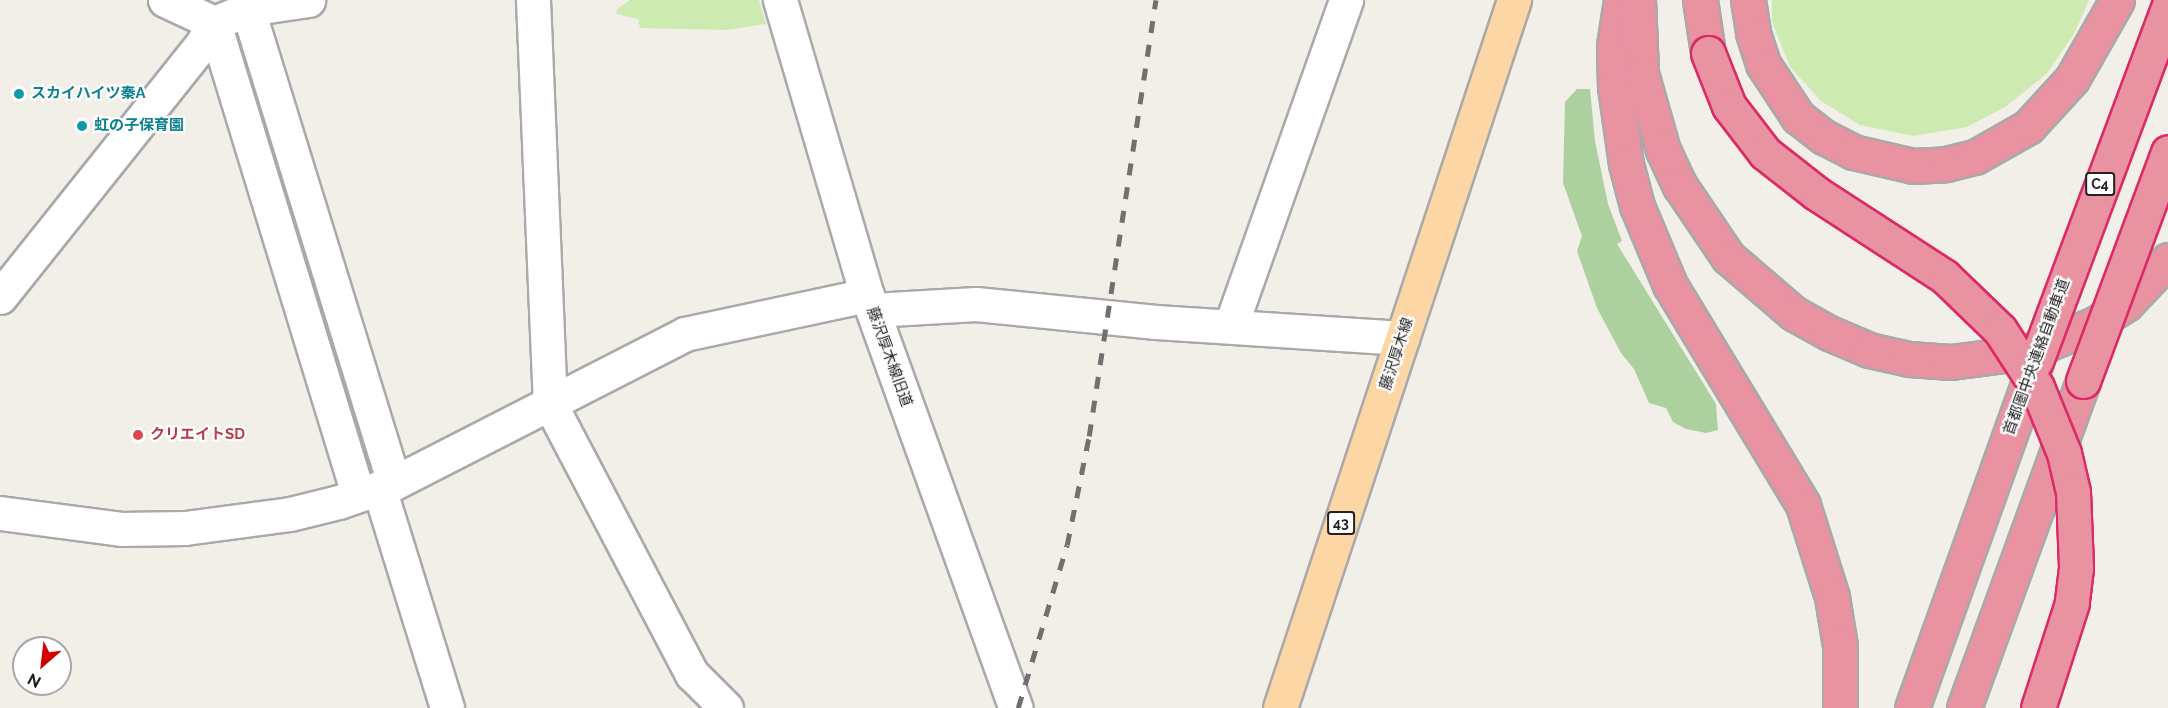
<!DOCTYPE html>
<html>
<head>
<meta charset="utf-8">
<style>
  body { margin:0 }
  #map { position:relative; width:2168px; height:708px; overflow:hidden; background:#f2efe9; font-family:Raleway,"Noto Sans JP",sans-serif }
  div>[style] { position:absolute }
  .grass>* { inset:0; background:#cdebb0 }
  .forest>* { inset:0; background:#add19e }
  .river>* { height:52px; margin:-26px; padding:0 26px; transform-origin:26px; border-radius:26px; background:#aad3df }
  .roads { filter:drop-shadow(2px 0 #a9a9a9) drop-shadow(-2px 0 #a9a9a9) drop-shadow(0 2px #a9a9a9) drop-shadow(0 -2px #a9a9a9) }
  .minor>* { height:33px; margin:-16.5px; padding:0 16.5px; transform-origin:16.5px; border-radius:16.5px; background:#fff }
  .major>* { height:33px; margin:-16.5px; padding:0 16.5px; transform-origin:16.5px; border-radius:16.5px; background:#fcd6a4 }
  .highway>* { height:33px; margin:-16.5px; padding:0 16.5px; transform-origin:16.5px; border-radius:16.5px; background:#e892a2 }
  .rail>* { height:4.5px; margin-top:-2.25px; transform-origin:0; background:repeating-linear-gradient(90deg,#707070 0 12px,transparent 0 24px) }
  .bridges { filter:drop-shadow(2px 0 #dc2a67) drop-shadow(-2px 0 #dc2a67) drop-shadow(0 2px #dc2a67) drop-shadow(0 -2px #dc2a67) }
  .highway-bridge>* { height:33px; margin:-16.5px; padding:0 16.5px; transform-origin:16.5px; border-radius:16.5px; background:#e892a2 }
  .dots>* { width:16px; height:16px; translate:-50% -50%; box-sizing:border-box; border:3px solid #fff; border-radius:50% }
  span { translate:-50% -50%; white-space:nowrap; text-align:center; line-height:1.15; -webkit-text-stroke:4.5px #fff; paint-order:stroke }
  .shield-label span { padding:2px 4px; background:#fff; border:2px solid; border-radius:4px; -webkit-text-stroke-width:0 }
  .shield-label { font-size:14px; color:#222; font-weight:700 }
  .culture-label { font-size:15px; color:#0d838f; font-weight:700 }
  .left { translate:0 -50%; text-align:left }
  .street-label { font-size:15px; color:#222 }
  .health-label { font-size:15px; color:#be3a42; font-weight:700 }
  .north { position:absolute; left:12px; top:636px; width:60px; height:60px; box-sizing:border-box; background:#fff; border:2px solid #a7a7a7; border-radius:50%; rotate:208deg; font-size:16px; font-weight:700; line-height:24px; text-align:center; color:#222 }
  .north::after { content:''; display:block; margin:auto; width:21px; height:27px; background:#d40000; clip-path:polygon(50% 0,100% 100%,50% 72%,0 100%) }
</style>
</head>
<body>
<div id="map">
  <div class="grass">
    <div style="clip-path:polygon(630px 0,759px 0,766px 24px,726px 30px,640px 28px,638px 19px,616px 14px,617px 9px)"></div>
    <div style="clip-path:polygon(1772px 0,2089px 0,2074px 34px,2047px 73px,2007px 106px,1967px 127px,1913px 136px,1860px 125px,1821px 101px,1790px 67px,1772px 22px)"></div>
  </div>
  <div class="forest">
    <div style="clip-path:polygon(1577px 89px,1590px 89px,1595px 141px,1608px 204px,1622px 241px,1617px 244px,1716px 404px,1718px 430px,1706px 433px,1686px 429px,1673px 422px,1666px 408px,1649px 403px,1634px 369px,1621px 353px,1597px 308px,1577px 251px,1582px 236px,1563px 183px,1565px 102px)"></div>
  </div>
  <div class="river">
    <div style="left:258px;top:96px;width:386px;rotate:73.1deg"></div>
  </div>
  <div class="roads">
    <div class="minor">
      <div style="left:165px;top:0;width:54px;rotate:25.1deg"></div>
      <div style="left:214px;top:23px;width:37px;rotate:-22deg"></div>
      <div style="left:248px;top:9px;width:61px;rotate:-8.5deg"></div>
      <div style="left:245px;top:0;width:505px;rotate:72.86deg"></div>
      <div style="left:533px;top:0;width:404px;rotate:87.6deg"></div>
      <div style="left:550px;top:404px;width:305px;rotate:62.3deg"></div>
      <div style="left:692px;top:674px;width:48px;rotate:45deg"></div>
      <div style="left:780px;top:0;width:308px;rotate:73.6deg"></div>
      <div style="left:867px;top:295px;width:439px;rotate:70.2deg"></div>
      <div style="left:214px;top:23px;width:493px;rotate:73deg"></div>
      <div style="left:0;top:297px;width:324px;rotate:-51.4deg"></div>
      <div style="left:202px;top:44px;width:24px;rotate:-60deg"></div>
      <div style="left:873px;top:310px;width:103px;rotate:-3.3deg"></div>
      <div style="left:976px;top:304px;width:181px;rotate:5.7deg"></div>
      <div style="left:1156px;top:322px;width:247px;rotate:3.7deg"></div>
      <div style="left:1231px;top:325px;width:345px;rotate:-70.5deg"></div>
      <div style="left:379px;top:488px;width:230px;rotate:72.8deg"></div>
      <div style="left:0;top:513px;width:122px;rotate:7.5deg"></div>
      <div style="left:121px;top:529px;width:64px;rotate:-0.9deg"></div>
      <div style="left:185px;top:528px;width:106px;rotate:-7.6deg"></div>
      <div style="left:290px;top:514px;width:50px;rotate:-13.8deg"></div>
      <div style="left:339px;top:502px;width:58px;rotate:-19.1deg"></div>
      <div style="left:394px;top:483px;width:327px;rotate:-27.1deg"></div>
      <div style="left:685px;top:334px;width:186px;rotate:-12.1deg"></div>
    </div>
    <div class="major">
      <div style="left:1280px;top:708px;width:746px;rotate:-71.71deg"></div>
    </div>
    <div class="highway">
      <div style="left:1621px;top:0;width:47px;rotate:98.7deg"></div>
      <div style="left:1614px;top:46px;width:41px;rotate:88.6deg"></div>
      <div style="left:1615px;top:87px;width:78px;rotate:81.9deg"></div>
      <div style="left:1626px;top:164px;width:43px;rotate:75.3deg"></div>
      <div style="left:1637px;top:206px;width:86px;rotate:67.3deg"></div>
      <div style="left:1670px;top:285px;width:257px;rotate:58.8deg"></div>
      <div style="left:1803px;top:505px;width:96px;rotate:72.5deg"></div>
      <div style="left:1832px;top:597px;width:50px;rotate:80.7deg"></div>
      <div style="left:1840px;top:646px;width:62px;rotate:90deg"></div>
      <div style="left:1638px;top:0;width:73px;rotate:87.6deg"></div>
      <div style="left:1641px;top:73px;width:80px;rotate:74.1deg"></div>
      <div style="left:1663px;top:150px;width:40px;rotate:65deg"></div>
      <div style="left:1680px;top:186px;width:86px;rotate:55.9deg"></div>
      <div style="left:1728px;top:257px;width:86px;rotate:40.7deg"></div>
      <div style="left:1793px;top:313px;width:41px;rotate:29.1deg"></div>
      <div style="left:1829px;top:333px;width:43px;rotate:23deg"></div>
      <div style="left:1869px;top:350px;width:41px;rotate:12.7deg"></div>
      <div style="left:1909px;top:359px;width:42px;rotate:4.1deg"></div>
      <div style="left:1951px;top:362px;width:78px;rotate:-7.4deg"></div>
      <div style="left:2028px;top:352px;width:73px;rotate:-22.7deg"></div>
      <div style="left:2095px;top:324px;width:38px;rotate:-33deg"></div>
      <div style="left:2127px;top:303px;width:59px;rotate:-46.4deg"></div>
      <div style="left:1700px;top:0;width:54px;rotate:81.4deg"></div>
      <div style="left:1748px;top:0;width:33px;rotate:81deg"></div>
      <div style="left:1753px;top:33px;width:33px;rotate:72deg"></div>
      <div style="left:1763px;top:64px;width:64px;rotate:56.6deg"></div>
      <div style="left:1798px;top:117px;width:33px;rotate:38deg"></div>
      <div style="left:1824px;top:137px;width:33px;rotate:27deg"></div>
      <div style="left:1853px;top:152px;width:62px;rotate:13.1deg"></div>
      <div style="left:1913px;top:166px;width:33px;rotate:-3deg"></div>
      <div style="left:1946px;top:164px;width:30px;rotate:-14deg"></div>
      <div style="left:1975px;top:157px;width:61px;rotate:-29.5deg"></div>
      <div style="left:2028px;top:127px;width:65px;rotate:-47.5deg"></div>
      <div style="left:2072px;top:79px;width:91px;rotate:-60.3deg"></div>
      <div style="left:1912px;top:708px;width:368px;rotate:-70.3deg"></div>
      <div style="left:1964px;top:708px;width:348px;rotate:-70deg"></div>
    </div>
  </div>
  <div class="rail">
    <div style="left:1018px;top:708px;width:170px;rotate:-73.3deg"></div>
    <div style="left:1067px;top:545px;width:111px;rotate:-78.6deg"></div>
    <div style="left:1089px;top:436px;width:441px;rotate:-81.3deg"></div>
  </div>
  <div class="bridges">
    <div class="highway-bridge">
      <div style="left:1708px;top:53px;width:57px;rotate:68.4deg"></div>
      <div style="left:1729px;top:106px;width:59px;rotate:52.5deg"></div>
      <div style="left:1765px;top:153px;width:65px;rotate:38.1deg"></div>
      <div style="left:1816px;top:193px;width:153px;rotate:33deg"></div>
      <div style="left:1944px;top:276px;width:78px;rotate:44deg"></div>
      <div style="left:2000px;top:330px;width:68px;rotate:57deg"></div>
      <div style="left:2037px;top:387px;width:71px;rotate:67.8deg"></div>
      <div style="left:2064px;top:453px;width:40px;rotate:77deg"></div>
      <div style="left:2073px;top:492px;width:76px;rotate:87.7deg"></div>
      <div style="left:2076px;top:568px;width:35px;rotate:97deg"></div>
      <div style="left:2072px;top:603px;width:110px;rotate:107.9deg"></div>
      <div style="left:2036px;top:361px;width:377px;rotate:-69.5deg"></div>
      <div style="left:2083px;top:381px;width:244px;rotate:-69.6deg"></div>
    </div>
  </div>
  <div class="dots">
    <div style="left:19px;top:94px;background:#0f9aa8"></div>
    <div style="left:82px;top:126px;background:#0f9aa8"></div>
    <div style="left:138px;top:435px;background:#e0444e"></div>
  </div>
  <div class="shield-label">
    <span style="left:2100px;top:184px">C4</span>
    <span style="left:1341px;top:523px">43</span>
  </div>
  <div class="culture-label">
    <span class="left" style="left:31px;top:94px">スカイハイツ秦A</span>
    <span class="left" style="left:94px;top:126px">虹の子保育園</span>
  </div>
  <div class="street-label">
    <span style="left:1397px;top:354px;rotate:-72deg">藤沢厚木線</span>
    <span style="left:889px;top:357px;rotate:70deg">藤沢厚木線旧道</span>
    <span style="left:2037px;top:357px;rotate:-70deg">首都圏中央連絡自動車道</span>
  </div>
  <div class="health-label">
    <span class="left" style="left:150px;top:435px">クリエイトSD</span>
  </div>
  <div class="north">N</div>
</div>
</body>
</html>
